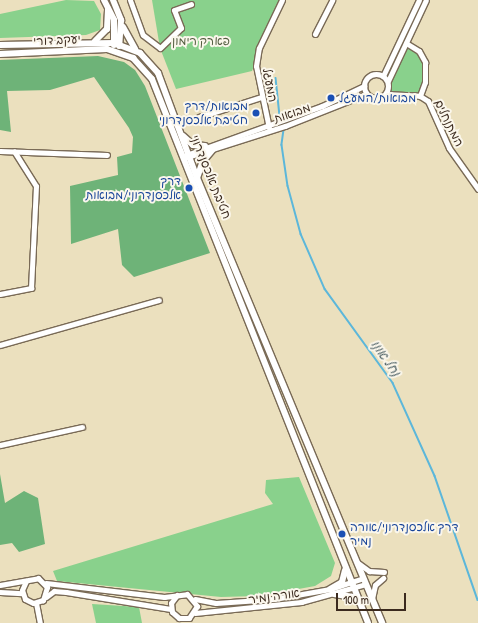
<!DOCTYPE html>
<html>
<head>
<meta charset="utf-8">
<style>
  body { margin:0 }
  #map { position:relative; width:478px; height:623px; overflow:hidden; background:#ebe0be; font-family:"Patrick Hand","Playpen Sans Hebrew",sans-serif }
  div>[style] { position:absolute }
  .green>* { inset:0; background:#89d18c }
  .forest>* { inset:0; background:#6eb378 }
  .stream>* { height:1.5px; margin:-0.75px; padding:0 0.75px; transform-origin:0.75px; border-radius:0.75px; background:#5cb7da }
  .roads { filter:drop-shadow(1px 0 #796a56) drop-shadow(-1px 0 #796a56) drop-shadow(0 1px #796a56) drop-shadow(0 -1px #796a56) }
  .minor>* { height:5px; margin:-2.5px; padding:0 2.5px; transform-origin:2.5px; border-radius:2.5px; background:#fff }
  .minor>.ring { margin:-2.5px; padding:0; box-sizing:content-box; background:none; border:5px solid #fff; border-radius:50% }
  .major>* { height:6px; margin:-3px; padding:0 3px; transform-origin:3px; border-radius:3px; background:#fff }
  .dots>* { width:11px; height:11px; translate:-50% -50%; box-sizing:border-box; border:2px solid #fbf7ec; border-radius:50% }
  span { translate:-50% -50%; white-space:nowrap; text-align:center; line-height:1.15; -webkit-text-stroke:4px #fbf7ec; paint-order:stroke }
  .street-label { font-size:12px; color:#3b2a1e }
  .park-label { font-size:12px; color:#525c3f }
  .transit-label { font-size:12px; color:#164399 }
  .left { translate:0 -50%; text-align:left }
  .right { translate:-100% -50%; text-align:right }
  .water-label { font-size:13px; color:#475b60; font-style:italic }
  .scale { position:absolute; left:336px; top:593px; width:70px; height:18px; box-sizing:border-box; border:2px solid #3b2a1e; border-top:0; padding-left:5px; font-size:12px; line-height:14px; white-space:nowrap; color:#3b2a1e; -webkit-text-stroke:3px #fbf7ec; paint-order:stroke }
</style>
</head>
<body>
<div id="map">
  <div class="green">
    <div style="clip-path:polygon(66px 0,94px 1px,101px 14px,100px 30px,86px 35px,0 38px,0 14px)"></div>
    <div style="clip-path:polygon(152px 0,282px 0,252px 71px,176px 89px,160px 48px)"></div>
    <div style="clip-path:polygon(406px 43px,419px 51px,425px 62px,425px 82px,420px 96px,391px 97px,386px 94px,388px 81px)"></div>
    <div style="clip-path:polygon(299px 477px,335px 563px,331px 576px,315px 586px,260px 596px,221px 597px,57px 581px,53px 571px,273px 504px,265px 493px,266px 480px)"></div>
    <div style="clip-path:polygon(92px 604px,139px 607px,142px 623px,96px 623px)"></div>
  </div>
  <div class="forest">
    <div style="clip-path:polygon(98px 56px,124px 62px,135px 70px,145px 86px,210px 253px,134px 277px,122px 265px,118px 229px,71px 244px,70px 186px,118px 175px,117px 157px,132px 153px,133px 137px,129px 128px,94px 77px,50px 90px,7px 91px,11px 132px,0 130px,0 60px)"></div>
    <div style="clip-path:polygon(0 474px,5px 503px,24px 491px,38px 498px,45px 544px,19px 552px,12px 543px,0 545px)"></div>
  </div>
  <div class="stream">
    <div style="left:276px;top:78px;width:38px;rotate:84deg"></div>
    <div style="left:284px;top:130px;width:15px;rotate:98deg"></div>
    <div style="left:282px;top:145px;width:41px;rotate:81.7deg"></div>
    <div style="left:288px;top:186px;width:50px;rotate:74.8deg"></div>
    <div style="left:301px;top:234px;width:60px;rotate:66.4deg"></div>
    <div style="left:325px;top:289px;width:116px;rotate:54.1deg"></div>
    <div style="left:393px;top:383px;width:102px;rotate:65.7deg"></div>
    <div style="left:435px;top:476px;width:131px;rotate:70.9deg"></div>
  </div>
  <div class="roads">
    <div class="minor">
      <div style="left:130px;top:0;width:37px;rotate:70deg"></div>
      <div style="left:143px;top:35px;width:21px;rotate:37deg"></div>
      <div style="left:160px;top:48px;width:29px;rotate:-44deg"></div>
      <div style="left:181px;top:28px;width:19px;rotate:-111deg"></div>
      <div style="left:174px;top:10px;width:18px;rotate:-19deg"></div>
      <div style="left:315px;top:34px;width:38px;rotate:-63deg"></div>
      <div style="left:406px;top:43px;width:15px;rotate:32deg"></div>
      <div style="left:419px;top:51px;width:13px;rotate:61deg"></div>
      <div style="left:425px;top:62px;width:20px;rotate:90deg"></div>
      <div style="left:425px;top:82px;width:15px;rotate:110deg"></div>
      <div class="ring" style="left:364px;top:74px;width:19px;height:19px"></div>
      <div style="left:383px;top:76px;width:84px;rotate:-64.7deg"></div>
      <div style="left:388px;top:81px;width:89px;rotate:-64.9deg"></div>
      <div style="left:386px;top:94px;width:34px;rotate:3deg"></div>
      <div style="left:420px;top:96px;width:9px;rotate:32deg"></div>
      <div style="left:428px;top:101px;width:51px;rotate:65.9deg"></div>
      <div style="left:449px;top:148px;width:50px;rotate:54.7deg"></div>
      <div style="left:199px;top:117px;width:65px;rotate:-17.9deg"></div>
      <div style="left:269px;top:128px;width:63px;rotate:-101.8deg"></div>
      <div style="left:256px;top:66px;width:18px;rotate:-81deg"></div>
      <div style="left:259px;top:48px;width:53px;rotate:-64.4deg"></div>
      <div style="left:0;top:151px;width:107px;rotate:2.1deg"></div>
      <div style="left:186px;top:155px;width:145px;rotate:-19.8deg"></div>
      <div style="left:322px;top:106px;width:47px;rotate:-25.5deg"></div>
      <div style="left:187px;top:157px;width:103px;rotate:-17.6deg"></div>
      <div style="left:285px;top:126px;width:87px;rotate:-21.6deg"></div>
      <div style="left:0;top:294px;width:32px;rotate:-11deg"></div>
      <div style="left:31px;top:288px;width:102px;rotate:-87.2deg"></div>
      <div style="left:36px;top:186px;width:41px;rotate:-122.2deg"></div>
      <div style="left:0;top:345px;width:165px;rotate:-15.8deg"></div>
      <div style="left:0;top:445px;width:84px;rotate:-12.4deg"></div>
      <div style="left:358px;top:563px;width:14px;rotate:36deg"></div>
      <div style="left:369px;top:571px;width:15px;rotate:4deg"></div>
      <div style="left:46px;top:583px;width:119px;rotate:6.8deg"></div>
      <div style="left:164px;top:597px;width:23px;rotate:-7deg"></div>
      <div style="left:187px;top:594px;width:16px;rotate:50deg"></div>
      <div style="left:197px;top:606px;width:14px;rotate:124deg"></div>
      <div style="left:189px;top:618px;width:10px;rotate:180deg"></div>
      <div style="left:179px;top:618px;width:9px;rotate:-139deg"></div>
      <div style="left:172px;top:612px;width:9px;rotate:-96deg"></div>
      <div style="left:171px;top:603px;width:10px;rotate:-53deg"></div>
      <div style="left:0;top:585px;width:39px;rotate:-10deg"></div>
      <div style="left:38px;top:578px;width:13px;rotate:45deg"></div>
      <div style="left:47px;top:587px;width:14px;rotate:107deg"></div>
      <div style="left:43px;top:600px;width:10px;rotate:163deg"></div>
      <div style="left:33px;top:603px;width:9px;rotate:-153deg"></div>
      <div style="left:25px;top:599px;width:9px;rotate:-108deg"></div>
      <div style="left:22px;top:590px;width:10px;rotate:-66deg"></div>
      <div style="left:0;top:592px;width:22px;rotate:3deg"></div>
      <div style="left:46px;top:597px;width:10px;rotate:-37deg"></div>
      <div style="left:54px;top:591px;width:12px;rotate:5deg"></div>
      <div style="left:66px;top:592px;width:106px;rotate:9.2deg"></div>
      <div style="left:195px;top:599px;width:21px;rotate:11deg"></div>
      <div style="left:216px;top:603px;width:58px;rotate:-3.9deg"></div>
      <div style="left:274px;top:599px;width:57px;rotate:-10.1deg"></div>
      <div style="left:330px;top:589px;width:35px;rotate:-18deg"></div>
      <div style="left:372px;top:599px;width:14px;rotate:-78deg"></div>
      <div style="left:375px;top:585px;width:11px;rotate:-41deg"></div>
      <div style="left:36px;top:603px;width:20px;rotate:79deg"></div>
      <div style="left:195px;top:613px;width:107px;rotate:-5.9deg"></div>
      <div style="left:301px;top:602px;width:67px;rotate:-15.5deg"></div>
    </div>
    <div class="major">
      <div style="left:104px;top:0;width:22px;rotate:63deg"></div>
      <div style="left:114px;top:20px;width:25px;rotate:90deg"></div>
      <div style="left:113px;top:0;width:22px;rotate:68deg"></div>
      <div style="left:121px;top:20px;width:26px;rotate:94deg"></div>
      <div style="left:123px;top:27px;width:25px;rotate:61deg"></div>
      <div style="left:95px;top:41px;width:17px;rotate:-45deg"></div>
      <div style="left:107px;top:29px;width:20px;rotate:-87deg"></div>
      <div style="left:0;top:45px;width:114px;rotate:-1deg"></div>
      <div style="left:114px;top:43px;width:28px;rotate:21deg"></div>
      <div style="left:140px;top:53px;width:27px;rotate:48deg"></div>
      <div style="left:158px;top:73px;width:112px;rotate:69.6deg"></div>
      <div style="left:197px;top:178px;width:482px;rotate:67.4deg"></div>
      <div style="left:0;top:54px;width:107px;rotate:-2.7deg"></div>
      <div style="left:107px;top:49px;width:28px;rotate:19deg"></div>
      <div style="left:133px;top:58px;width:28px;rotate:48deg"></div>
      <div style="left:152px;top:79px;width:585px;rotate:68.34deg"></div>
      <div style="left:183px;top:136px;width:13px;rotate:42deg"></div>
      <div style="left:193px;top:145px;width:12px;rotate:5deg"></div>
      <div style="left:197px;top:178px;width:18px;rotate:-71deg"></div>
      <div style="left:203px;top:161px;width:17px;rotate:-50deg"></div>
      <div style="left:330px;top:589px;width:14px;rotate:-30deg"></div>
      <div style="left:342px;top:582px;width:12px;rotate:-76deg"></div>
      <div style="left:334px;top:594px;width:18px;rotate:9deg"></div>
      <div style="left:352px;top:597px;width:9px;rotate:36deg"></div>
    </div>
  </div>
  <div class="dots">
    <div style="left:331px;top:98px;background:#1a4fb4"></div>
    <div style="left:256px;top:113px;background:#1a4fb4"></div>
    <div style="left:189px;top:188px;background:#1a4fb4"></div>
    <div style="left:342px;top:534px;background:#1a4fb4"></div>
  </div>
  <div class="street-label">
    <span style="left:57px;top:40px;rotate:-3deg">יעקב דורי</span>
    <span style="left:270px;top:85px;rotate:79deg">המעגל</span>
    <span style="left:292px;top:113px;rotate:-19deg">מבואות</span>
    <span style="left:449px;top:123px;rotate:64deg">המתנחלים</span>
    <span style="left:211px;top:177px;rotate:68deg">חטיבת אלכסנדרוני</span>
    <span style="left:274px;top:596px;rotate:-8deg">אורה נמיר</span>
  </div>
  <div class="park-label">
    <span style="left:201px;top:41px">פארק רימון</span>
  </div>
  <div class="transit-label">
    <span class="left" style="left:339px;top:98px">מבואות/המעגל</span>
    <span class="right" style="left:248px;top:113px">מבואות/דרך<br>חטיבת אלכסנדרוני</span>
    <span class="right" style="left:181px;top:188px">דרך<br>אלכסנדרוני/מבואות</span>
    <span class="left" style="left:350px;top:534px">דרך אלכסנדרוני/אורה<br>נמיר</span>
  </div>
  <div class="water-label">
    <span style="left:386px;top:358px;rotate:55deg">נחל אונו</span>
  </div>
  <div class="scale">100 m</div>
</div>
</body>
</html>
